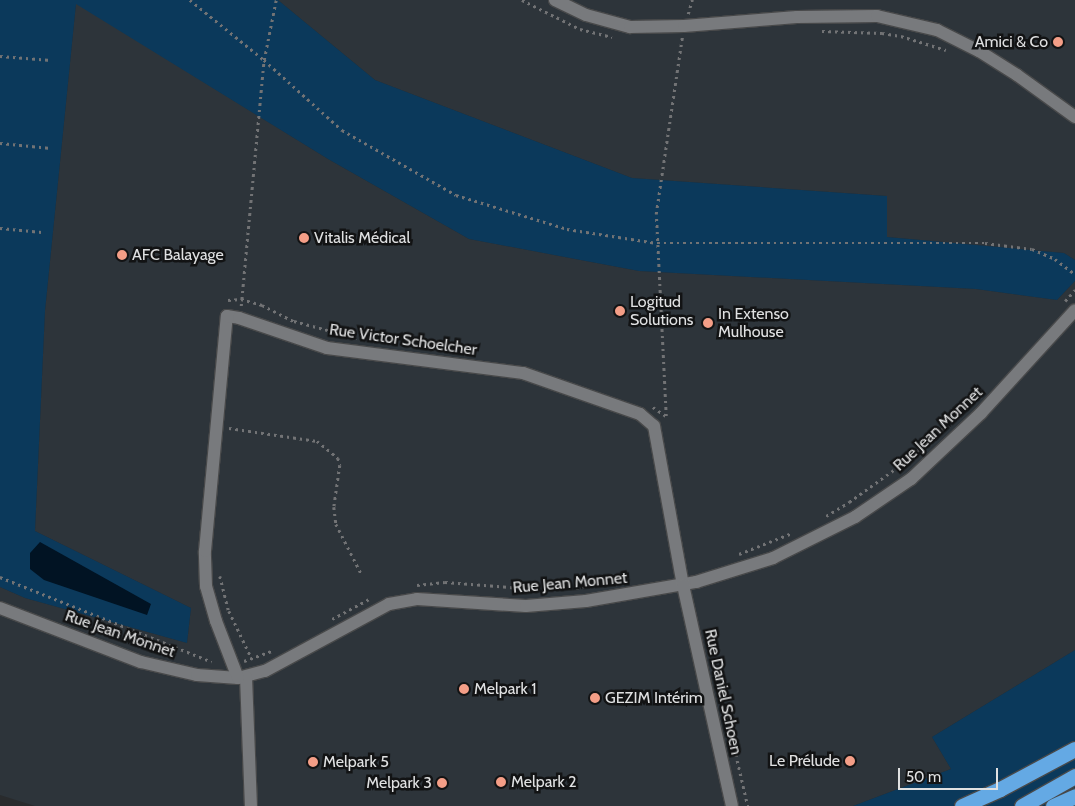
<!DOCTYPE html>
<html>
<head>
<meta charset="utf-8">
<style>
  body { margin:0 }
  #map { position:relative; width:1075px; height:806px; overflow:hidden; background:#292b2d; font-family:Cabin,sans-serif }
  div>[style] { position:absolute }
  .built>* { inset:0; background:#2d343a }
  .green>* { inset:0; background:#0b395b }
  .water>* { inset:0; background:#011323 }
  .path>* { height:2.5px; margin-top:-1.25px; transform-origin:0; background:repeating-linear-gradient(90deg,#727375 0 2.5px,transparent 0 6.5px) }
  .roads { filter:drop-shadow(1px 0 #48494a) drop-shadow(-1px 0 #48494a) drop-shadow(0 1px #48494a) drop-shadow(0 -1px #48494a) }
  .street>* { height:12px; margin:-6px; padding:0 6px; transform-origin:6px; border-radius:6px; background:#787a7d }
  .highway>* { height:15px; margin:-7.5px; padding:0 7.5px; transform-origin:7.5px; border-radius:7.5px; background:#64a9e4 }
  .dots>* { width:14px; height:14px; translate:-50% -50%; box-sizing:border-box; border:2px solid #121314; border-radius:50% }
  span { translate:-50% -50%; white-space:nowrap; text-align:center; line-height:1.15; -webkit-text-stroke:5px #121314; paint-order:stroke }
  .poi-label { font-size:16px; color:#e0e1e2 }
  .right { translate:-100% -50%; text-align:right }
  .left { translate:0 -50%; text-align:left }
  .street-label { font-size:16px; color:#e0e1e2 }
  .scale { position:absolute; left:898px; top:768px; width:100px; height:22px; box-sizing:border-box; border:2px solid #e0e1e2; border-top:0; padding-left:6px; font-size:15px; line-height:18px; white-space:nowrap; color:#e0e1e2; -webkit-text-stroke:4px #121314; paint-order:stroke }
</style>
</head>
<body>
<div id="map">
  <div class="built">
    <div style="clip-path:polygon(278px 0,1075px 0,1075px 260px,1064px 253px,887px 237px,887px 196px,632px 178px,375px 80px)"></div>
    <div style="clip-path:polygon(76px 3px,328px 159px,469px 239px,639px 271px,976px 289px,1057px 300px,1075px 281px,1075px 650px,932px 737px,951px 769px,853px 806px,35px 806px,0 795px,0 587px,25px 598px,187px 643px,191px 608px,35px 531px,45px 311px)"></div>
  </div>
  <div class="green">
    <div style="clip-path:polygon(0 0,278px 0,375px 80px,632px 178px,887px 196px,887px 237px,1064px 253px,1075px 260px,1075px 281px,1057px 300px,976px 289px,639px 271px,469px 239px,328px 159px,76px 4px,45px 311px,35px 531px,191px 608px,187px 643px,25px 598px,0 587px)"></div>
    <div style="clip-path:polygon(1075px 650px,1075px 806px,853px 806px,951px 769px,932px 737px)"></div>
  </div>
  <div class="water">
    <div style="clip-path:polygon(40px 542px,151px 604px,147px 615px,44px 580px,30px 569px,30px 553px)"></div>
  </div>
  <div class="path">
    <div style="left:190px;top:0;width:95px;rotate:39deg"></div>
    <div style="left:264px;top:60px;width:105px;rotate:41.9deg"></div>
    <div style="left:342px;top:130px;width:131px;rotate:29.7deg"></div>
    <div style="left:456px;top:195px;width:116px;rotate:17deg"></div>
    <div style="left:567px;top:229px;width:91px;rotate:8.8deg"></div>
    <div style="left:657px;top:243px;width:328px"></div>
    <div style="left:985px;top:243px;width:47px;rotate:7.3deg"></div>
    <div style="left:1032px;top:249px;width:25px;rotate:23deg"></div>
    <div style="left:1055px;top:259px;width:25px;rotate:37deg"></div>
    <div style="left:522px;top:0;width:65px;rotate:26.6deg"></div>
    <div style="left:580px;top:29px;width:33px;rotate:14deg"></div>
    <div style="left:688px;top:14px;width:15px;rotate:-74deg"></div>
    <div style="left:822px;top:31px;width:60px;rotate:1.9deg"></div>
    <div style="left:882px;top:33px;width:19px;rotate:9deg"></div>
    <div style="left:901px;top:36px;width:47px;rotate:17.3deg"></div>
    <div style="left:0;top:56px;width:51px;rotate:4.5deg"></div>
    <div style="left:0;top:143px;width:51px;rotate:5.6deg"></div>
    <div style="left:0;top:228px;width:42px;rotate:5.4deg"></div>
    <div style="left:228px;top:300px;width:13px;rotate:-4deg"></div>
    <div style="left:241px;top:299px;width:22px;rotate:16deg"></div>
    <div style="left:262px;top:305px;width:36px;rotate:27deg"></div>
    <div style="left:294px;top:321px;width:65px;rotate:15.1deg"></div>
    <div style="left:1065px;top:301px;width:15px;rotate:-48deg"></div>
    <div style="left:241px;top:306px;width:247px;rotate:-84.7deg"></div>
    <div style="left:264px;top:60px;width:61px;rotate:-78.7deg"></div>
    <div style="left:653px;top:407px;width:16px;rotate:35deg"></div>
    <div style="left:666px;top:416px;width:202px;rotate:-92.8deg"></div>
    <div style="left:656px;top:214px;width:179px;rotate:-81.6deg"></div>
    <div style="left:229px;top:428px;width:89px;rotate:8.4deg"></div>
    <div style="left:317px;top:441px;width:27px;rotate:39deg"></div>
    <div style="left:338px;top:458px;width:7px;rotate:74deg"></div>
    <div style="left:340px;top:465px;width:42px;rotate:98.1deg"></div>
    <div style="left:334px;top:507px;width:17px;rotate:83deg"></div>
    <div style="left:336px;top:524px;width:55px;rotate:63deg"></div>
    <div style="left:826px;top:516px;width:27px;rotate:-31deg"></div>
    <div style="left:849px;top:502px;width:65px;rotate:-35.6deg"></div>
    <div style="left:902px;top:464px;width:70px;rotate:-41deg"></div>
    <div style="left:739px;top:554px;width:57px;rotate:-21.6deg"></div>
    <div style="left:220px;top:576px;width:36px;rotate:76deg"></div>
    <div style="left:229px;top:611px;width:53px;rotate:64.4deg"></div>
    <div style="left:0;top:577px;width:228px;rotate:21.8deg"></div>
    <div style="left:417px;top:585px;width:28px;rotate:-6deg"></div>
    <div style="left:445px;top:582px;width:101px;rotate:4.5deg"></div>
    <div style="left:576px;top:588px;width:17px;rotate:-10deg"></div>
    <div style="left:332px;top:619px;width:44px;rotate:-28.3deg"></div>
    <div style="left:244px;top:661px;width:30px;rotate:-20deg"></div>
    <div style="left:717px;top:672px;width:138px;rotate:77deg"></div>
  </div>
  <div class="roads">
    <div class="street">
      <div style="left:555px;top:0;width:34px;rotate:26deg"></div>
      <div style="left:586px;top:15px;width:46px;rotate:15.3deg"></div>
      <div style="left:630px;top:27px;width:54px;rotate:-1.1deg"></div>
      <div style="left:684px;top:26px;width:113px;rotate:-4.6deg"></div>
      <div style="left:797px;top:17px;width:80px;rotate:-0.7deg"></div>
      <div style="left:877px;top:16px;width:62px;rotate:13.1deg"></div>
      <div style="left:937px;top:30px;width:47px;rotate:26.6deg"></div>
      <div style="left:979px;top:51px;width:45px;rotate:32.3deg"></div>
      <div style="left:1017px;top:75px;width:72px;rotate:35.9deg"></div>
      <div style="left:0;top:608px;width:151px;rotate:21deg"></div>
      <div style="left:141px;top:662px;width:57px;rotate:13.1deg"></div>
      <div style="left:197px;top:675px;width:41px;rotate:4.2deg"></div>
      <div style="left:238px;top:678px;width:28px;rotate:-15deg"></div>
      <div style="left:265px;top:671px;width:141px;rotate:-28.4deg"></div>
      <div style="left:389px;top:604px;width:28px;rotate:-10deg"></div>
      <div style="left:417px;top:599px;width:109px;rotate:3.7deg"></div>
      <div style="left:526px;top:606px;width:60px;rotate:-4.8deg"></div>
      <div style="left:586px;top:601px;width:112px;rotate:-9.8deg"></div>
      <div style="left:696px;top:582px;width:81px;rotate:-17.3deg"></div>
      <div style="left:773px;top:558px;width:92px;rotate:-26.6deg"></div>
      <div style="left:855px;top:517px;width:68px;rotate:-34.2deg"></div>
      <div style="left:911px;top:479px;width:96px;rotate:-43.3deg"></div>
      <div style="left:981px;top:413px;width:139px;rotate:-47.6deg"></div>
      <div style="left:246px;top:677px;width:129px;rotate:87.8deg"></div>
      <div style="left:238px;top:678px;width:61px;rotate:-111.1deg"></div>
      <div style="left:216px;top:621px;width:36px;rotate:-106deg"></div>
      <div style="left:206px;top:586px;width:35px;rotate:-92deg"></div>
      <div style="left:205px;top:551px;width:236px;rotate:-84.7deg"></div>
      <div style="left:227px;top:316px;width:12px;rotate:9deg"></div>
      <div style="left:239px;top:318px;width:93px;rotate:18.8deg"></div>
      <div style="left:327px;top:348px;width:198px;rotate:7.3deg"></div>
      <div style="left:523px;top:373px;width:124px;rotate:19.3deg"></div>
      <div style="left:640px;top:414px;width:18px;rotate:41deg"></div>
      <div style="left:654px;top:426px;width:162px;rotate:79.7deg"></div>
      <div style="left:683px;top:585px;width:226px;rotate:77.5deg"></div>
    </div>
    <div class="highway">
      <div style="left:962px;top:806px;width:42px;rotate:-24.1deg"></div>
      <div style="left:1000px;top:789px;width:85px;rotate:-28.1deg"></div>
      <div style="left:1022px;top:806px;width:61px;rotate:-29.5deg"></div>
      <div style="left:1053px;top:806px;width:24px;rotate:-24deg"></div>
    </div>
  </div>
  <div class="dots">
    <div style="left:1058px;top:42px;background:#f49e87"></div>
    <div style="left:304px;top:238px;background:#f49e87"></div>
    <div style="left:122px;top:255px;background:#f49e87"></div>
    <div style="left:620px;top:311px;background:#f49e87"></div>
    <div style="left:708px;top:323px;background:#f49e87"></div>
    <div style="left:464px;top:689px;background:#f49e87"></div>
    <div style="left:595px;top:698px;background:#f49e87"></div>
    <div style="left:850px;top:761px;background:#f49e87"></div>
    <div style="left:313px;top:762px;background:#f49e87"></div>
    <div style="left:501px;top:782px;background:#f49e87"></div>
    <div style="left:442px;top:783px;background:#f49e87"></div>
  </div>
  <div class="poi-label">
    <span class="right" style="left:1048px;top:42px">Amici &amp; Co</span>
    <span class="left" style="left:314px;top:238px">Vitalis Médical</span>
    <span class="left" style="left:132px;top:255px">AFC Balayage</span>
    <span class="left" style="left:630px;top:311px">Logitud<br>Solutions</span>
    <span class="left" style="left:718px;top:323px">In Extenso<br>Mulhouse</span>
    <span class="left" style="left:474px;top:689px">Melpark 1</span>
    <span class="left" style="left:605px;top:698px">GEZIM Intérim</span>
    <span class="right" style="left:840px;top:761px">Le Prélude</span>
    <span class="left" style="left:323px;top:762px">Melpark 5</span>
    <span class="left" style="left:511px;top:782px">Melpark 2</span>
    <span class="right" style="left:432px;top:783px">Melpark 3</span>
  </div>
  <div class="street-label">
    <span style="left:403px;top:340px;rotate:8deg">Rue Victor Schoelcher</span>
    <span style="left:938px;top:429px;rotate:-43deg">Rue Jean Monnet</span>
    <span style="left:570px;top:583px;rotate:-5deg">Rue Jean Monnet</span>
    <span style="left:120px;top:634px;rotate:19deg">Rue Jean Monnet</span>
    <span style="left:723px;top:692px;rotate:78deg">Rue Daniel Schoen</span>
  </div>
  <div class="scale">50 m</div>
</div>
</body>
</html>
